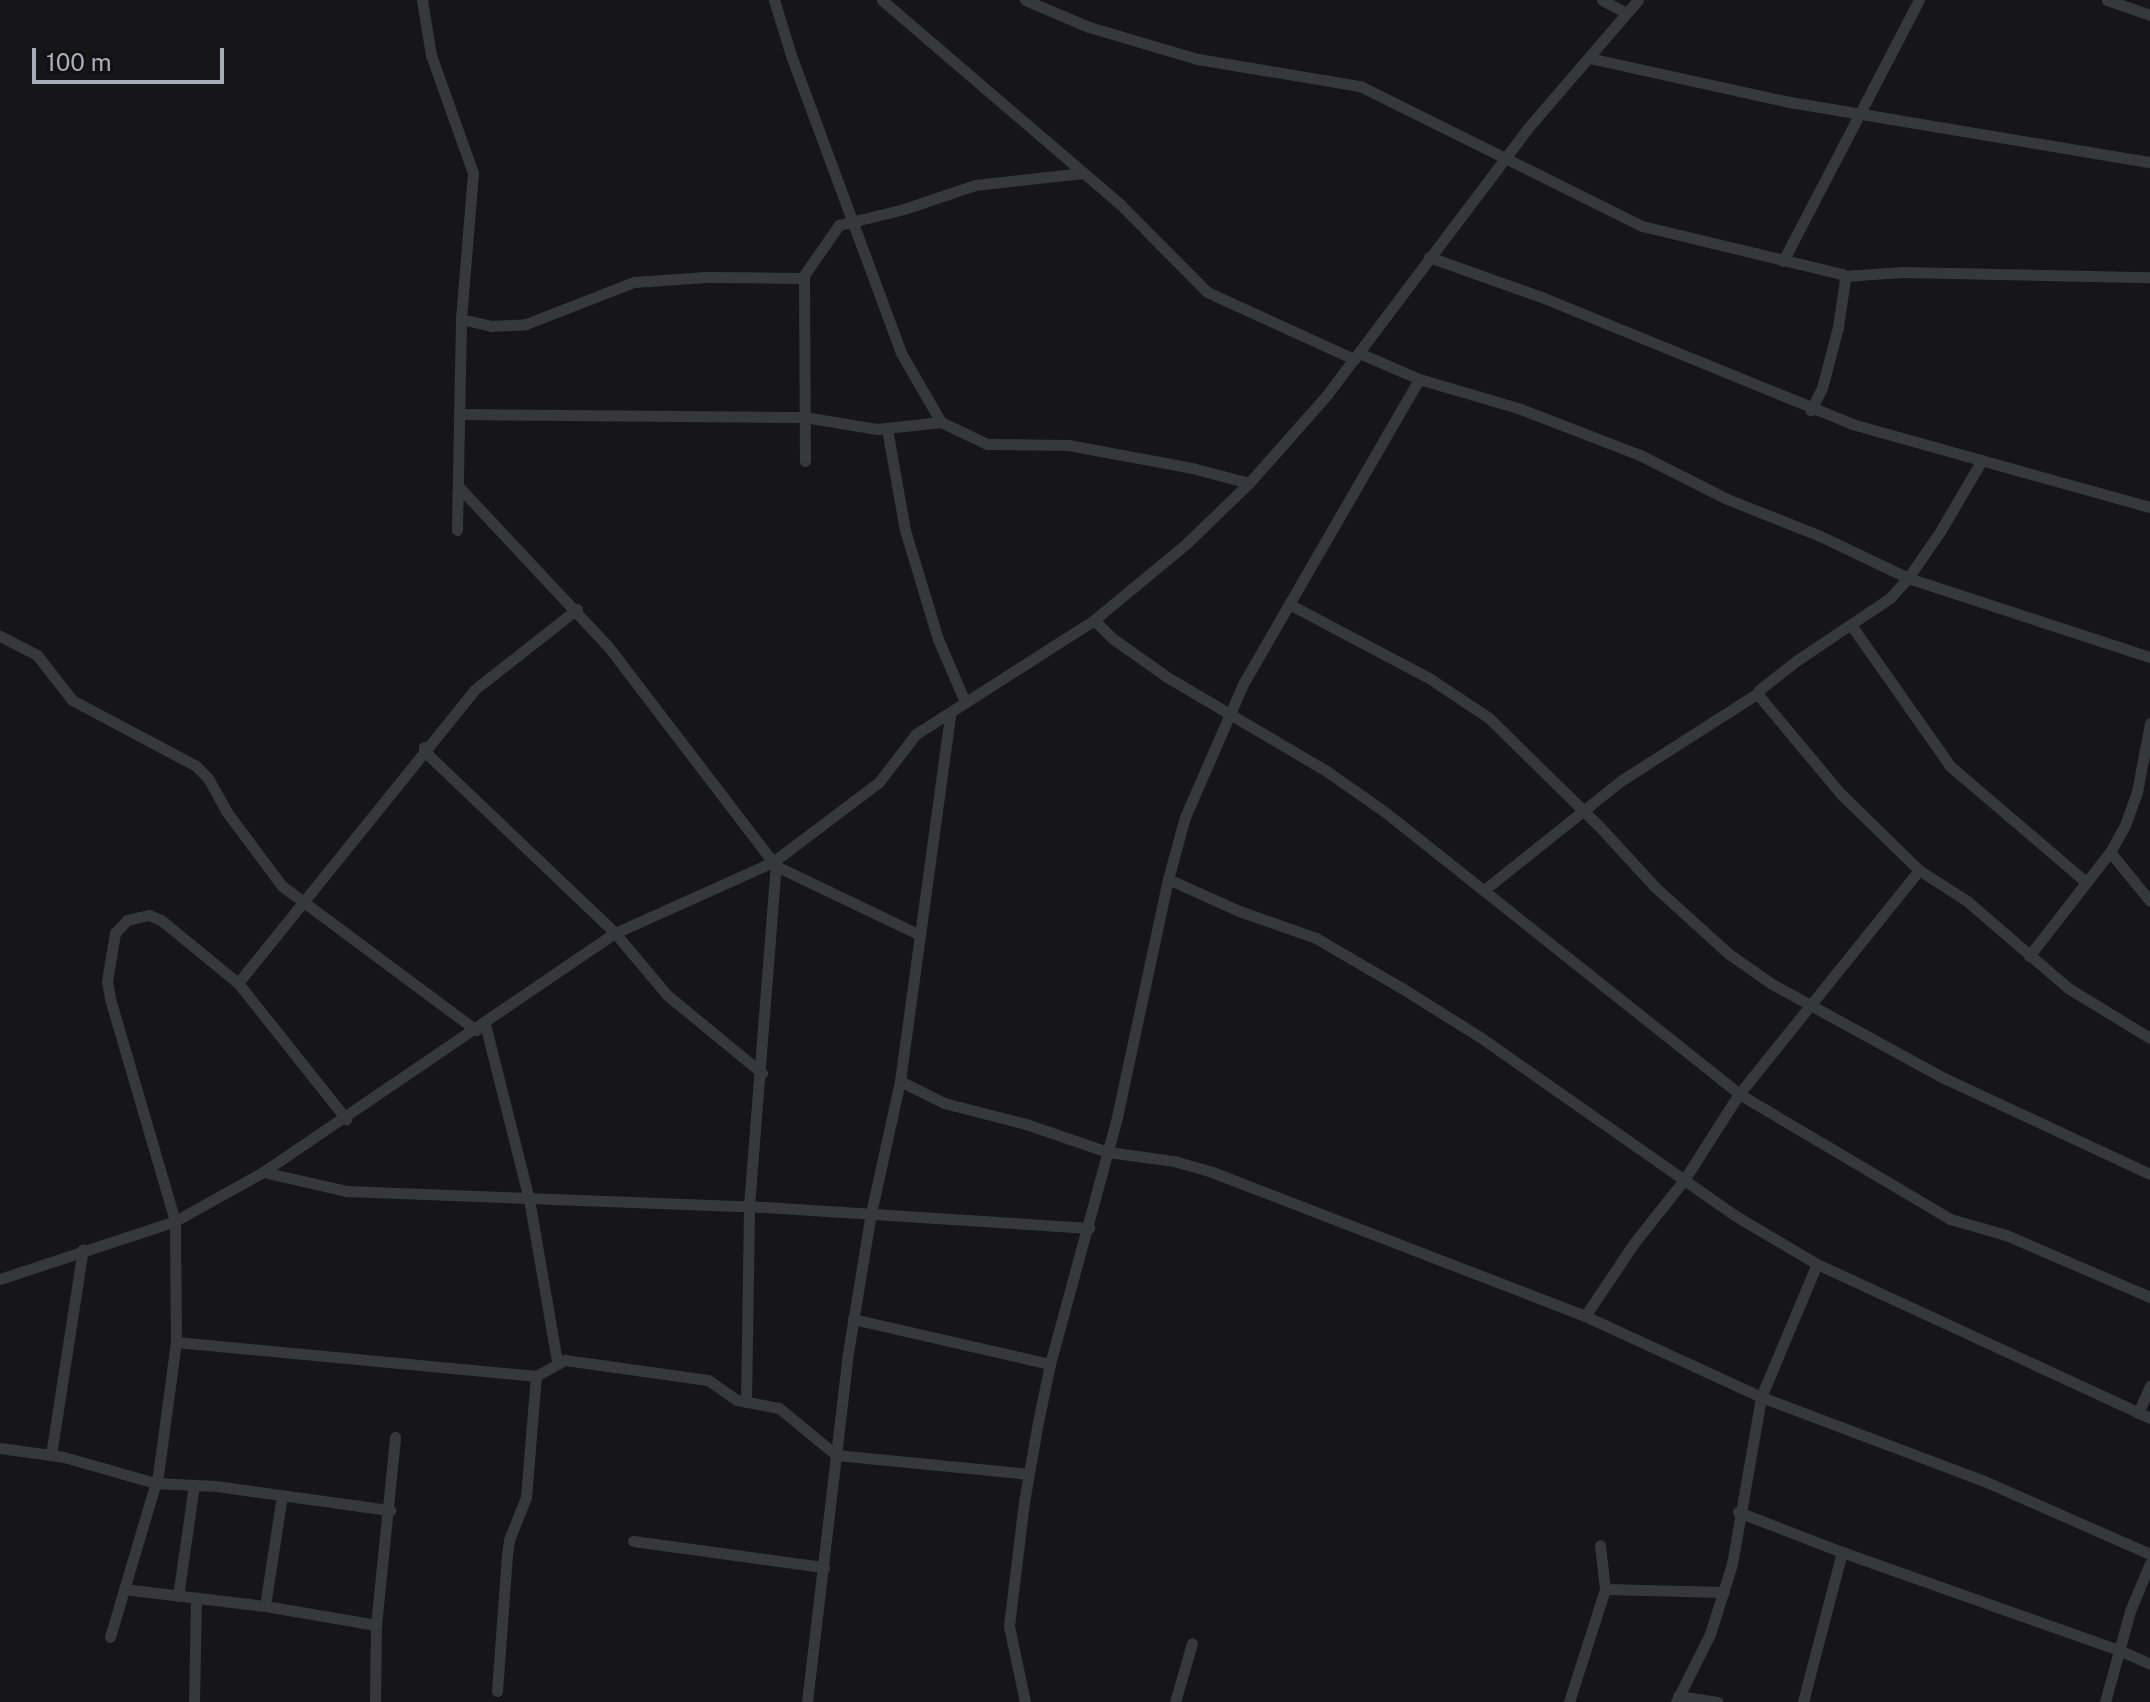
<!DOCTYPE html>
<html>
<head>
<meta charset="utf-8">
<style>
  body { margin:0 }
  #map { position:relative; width:2150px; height:1702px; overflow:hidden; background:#161618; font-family:"Public Sans",sans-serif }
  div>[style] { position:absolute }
  .minor>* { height:11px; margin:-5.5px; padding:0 5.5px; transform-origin:5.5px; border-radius:5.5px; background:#37383d }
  span { translate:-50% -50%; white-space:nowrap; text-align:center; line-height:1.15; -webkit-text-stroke:6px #111113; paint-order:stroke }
  .scale { position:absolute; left:32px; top:48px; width:192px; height:36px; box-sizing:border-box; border:4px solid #a8adb8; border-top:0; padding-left:10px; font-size:24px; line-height:28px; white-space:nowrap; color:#a8adb8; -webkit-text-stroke:6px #111113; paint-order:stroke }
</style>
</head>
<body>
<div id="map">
  <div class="minor">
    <div style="left:422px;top:0;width:56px;rotate:80.7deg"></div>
    <div style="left:431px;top:55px;width:125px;rotate:70.4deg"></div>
    <div style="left:473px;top:173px;width:146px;rotate:94.7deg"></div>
    <div style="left:461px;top:319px;width:211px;rotate:91.1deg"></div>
    <div style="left:774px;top:0;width:61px;rotate:72.8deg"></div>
    <div style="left:792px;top:58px;width:314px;rotate:69.7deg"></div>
    <div style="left:901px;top:353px;width:80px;rotate:59.9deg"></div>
    <div style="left:941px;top:422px;width:51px;rotate:25.6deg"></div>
    <div style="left:987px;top:444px;width:81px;rotate:0.7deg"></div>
    <div style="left:1068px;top:445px;width:126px;rotate:10.5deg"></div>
    <div style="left:1192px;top:468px;width:59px;rotate:14.7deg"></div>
    <div style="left:882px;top:0;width:315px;rotate:40.6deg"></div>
    <div style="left:1121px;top:205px;width:122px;rotate:45.3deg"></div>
    <div style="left:1207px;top:292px;width:162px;rotate:24.5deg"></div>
    <div style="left:1025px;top:0;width:69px;rotate:22.9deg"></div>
    <div style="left:1089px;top:27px;width:114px;rotate:16.4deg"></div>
    <div style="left:1198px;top:59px;width:164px;rotate:9.5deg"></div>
    <div style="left:1360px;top:86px;width:315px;rotate:26.4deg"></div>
    <div style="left:1642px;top:226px;width:206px;rotate:13.5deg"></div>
    <div style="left:1842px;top:274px;width:6px;rotate:59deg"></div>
    <div style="left:1845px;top:279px;width:49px;rotate:98.3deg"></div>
    <div style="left:1838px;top:327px;width:63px;rotate:104.7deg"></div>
    <div style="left:1822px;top:388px;width:25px;rotate:117deg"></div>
    <div style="left:1602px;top:0;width:27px;rotate:28deg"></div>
    <div style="left:2107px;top:0;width:46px;rotate:19.2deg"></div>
    <div style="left:1589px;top:58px;width:200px;rotate:12.4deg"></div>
    <div style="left:1784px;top:101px;width:371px;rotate:9.5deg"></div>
    <div style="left:1429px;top:257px;width:122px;rotate:19.6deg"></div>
    <div style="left:1544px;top:298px;width:333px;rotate:22.2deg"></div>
    <div style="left:1852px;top:424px;width:309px;rotate:15.6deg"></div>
    <div style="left:1783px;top:261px;width:294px;rotate:-62.5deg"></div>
    <div style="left:1844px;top:276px;width:59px;rotate:-3.9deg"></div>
    <div style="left:1903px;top:272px;width:247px;rotate:1.2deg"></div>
    <div style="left:804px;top:277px;width:184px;rotate:89.7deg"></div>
    <div style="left:461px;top:319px;width:31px;rotate:13deg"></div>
    <div style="left:491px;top:326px;width:35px;rotate:-3deg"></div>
    <div style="left:526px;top:324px;width:116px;rotate:-21.3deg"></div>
    <div style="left:634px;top:282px;width:72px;rotate:-4deg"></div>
    <div style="left:706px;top:277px;width:96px;rotate:0.6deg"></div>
    <div style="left:802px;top:278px;width:65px;rotate:-55.1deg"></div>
    <div style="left:839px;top:225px;width:67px;rotate:-13.8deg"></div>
    <div style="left:904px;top:209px;width:75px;rotate:-18.7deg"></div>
    <div style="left:975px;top:185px;width:109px;rotate:-6.3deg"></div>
    <div style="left:1359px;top:353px;width:65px;rotate:23.4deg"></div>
    <div style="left:1419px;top:379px;width:103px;rotate:16.3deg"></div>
    <div style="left:1518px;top:408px;width:131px;rotate:21.1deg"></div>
    <div style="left:1640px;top:455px;width:97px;rotate:26.8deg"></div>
    <div style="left:1727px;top:499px;width:98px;rotate:21.6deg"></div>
    <div style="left:1818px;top:535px;width:100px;rotate:25.5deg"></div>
    <div style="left:1908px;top:578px;width:255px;rotate:18.1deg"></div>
    <div style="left:459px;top:414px;width:345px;rotate:0.5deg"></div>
    <div style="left:804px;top:417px;width:74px;rotate:9.3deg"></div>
    <div style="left:877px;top:429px;width:64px;rotate:-6.2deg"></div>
    <div style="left:887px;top:429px;width:103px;rotate:79.9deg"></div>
    <div style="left:905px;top:530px;width:114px;rotate:73.2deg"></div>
    <div style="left:938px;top:639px;width:69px;rotate:66.8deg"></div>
    <div style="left:1982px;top:460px;width:81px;rotate:120.4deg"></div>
    <div style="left:1941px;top:530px;width:58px;rotate:124.5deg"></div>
    <div style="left:1908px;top:578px;width:27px;rotate:132deg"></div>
    <div style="left:1890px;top:598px;width:113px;rotate:146.2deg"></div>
    <div style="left:1796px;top:661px;width:47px;rotate:141.9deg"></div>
    <div style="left:1759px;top:690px;width:6px;rotate:90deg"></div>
    <div style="left:1759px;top:696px;width:128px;rotate:50.1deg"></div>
    <div style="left:1841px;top:794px;width:109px;rotate:44.3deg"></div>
    <div style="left:1919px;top:870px;width:57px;rotate:32.9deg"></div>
    <div style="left:1967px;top:901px;width:133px;rotate:40.7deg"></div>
    <div style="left:2068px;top:988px;width:96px;rotate:31.4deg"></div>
    <div style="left:458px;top:486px;width:218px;rotate:46.9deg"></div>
    <div style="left:607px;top:645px;width:278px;rotate:52.6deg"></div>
    <div style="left:776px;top:866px;width:160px;rotate:25.6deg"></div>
    <div style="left:1289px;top:604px;width:158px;rotate:27.9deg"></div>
    <div style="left:1429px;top:678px;width:72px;rotate:33.7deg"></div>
    <div style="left:1489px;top:718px;width:153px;rotate:44.5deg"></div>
    <div style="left:1598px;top:825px;width:84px;rotate:47.4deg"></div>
    <div style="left:1655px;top:887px;width:100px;rotate:42.2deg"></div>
    <div style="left:1729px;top:954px;width:52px;rotate:34.9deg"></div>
    <div style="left:1772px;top:984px;width:196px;rotate:28.7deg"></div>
    <div style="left:1944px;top:1078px;width:227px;rotate:25deg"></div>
    <div style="left:1094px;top:620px;width:25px;rotate:45deg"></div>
    <div style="left:1112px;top:638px;width:67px;rotate:35.3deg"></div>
    <div style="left:1167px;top:677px;width:187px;rotate:30.5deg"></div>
    <div style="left:1328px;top:772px;width:70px;rotate:35.1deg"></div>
    <div style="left:1385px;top:812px;width:453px;rotate:38.5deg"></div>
    <div style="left:1739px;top:1094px;width:245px;rotate:30.6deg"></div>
    <div style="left:1950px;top:1219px;width:58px;rotate:15.9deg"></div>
    <div style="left:2006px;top:1235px;width:157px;rotate:23.3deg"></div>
    <div style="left:1851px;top:625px;width:172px;rotate:54.9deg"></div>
    <div style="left:1950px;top:766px;width:179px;rotate:40.5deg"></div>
    <div style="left:0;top:636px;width:42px;rotate:27.2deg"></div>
    <div style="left:37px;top:655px;width:57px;rotate:52.1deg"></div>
    <div style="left:72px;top:700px;width:140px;rotate:28deg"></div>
    <div style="left:196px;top:766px;width:17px;rotate:45deg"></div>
    <div style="left:208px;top:778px;width:38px;rotate:61deg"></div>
    <div style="left:226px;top:811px;width:94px;rotate:53.3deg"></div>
    <div style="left:282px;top:886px;width:242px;rotate:36.6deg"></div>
    <div style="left:2150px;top:723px;width:70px;rotate:100.7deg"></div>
    <div style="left:2137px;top:792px;width:37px;rotate:110deg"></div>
    <div style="left:2124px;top:827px;width:29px;rotate:119deg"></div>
    <div style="left:2110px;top:852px;width:63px;rotate:50.8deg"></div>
    <div style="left:424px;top:747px;width:4px;rotate:90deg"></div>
    <div style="left:424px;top:751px;width:264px;rotate:43.6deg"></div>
    <div style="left:615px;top:933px;width:81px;rotate:50deg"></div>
    <div style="left:667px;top:995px;width:123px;rotate:39.4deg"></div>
    <div style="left:1168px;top:879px;width:78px;rotate:24.3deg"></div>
    <div style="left:1239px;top:911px;width:82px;rotate:19.3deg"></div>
    <div style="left:1316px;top:938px;width:97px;rotate:30.3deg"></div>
    <div style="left:1400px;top:987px;width:94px;rotate:32deg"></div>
    <div style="left:1480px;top:1037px;width:310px;rotate:35deg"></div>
    <div style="left:1734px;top:1215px;width:96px;rotate:30.6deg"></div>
    <div style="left:1817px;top:1264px;width:367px;rotate:24.8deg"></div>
    <div style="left:1484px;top:890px;width:176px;rotate:-38.6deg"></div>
    <div style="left:1622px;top:780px;width:161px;rotate:-32.6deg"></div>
    <div style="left:2029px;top:956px;width:132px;rotate:-52.1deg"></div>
    <div style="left:238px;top:983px;width:376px;rotate:-51.1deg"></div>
    <div style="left:474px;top:690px;width:131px;rotate:-38.2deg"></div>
    <div style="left:485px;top:1024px;width:180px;rotate:75.9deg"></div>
    <div style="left:529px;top:1199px;width:164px;rotate:80.2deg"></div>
    <div style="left:900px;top:1081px;width:49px;rotate:26.6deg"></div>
    <div style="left:944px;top:1103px;width:85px;rotate:14.4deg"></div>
    <div style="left:1026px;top:1124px;width:87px;rotate:18.9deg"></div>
    <div style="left:1108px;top:1152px;width:67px;rotate:7.8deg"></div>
    <div style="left:1174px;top:1161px;width:40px;rotate:16deg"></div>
    <div style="left:1212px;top:1172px;width:400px;rotate:21.1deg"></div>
    <div style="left:1585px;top:1316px;width:194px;rotate:24.7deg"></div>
    <div style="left:1761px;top:1397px;width:236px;rotate:20.6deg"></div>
    <div style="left:1982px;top:1480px;width:184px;rotate:23.8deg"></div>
    <div style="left:263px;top:1172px;width:85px;rotate:12.9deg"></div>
    <div style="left:346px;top:1191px;width:419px;rotate:2.2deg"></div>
    <div style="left:765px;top:1207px;width:325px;rotate:3.7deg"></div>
    <div style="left:0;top:1279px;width:184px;rotate:-18.3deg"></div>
    <div style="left:175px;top:1221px;width:101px;rotate:-29.1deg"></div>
    <div style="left:263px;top:1172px;width:425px;rotate:-34.2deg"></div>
    <div style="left:615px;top:933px;width:173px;rotate:-24.2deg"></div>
    <div style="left:773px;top:862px;width:133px;rotate:-37deg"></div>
    <div style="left:879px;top:782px;width:61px;rotate:-52.4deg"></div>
    <div style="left:916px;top:734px;width:211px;rotate:-32.6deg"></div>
    <div style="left:1094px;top:620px;width:121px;rotate:-39.6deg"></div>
    <div style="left:1187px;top:543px;width:86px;rotate:-44.1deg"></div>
    <div style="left:1249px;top:483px;width:116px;rotate:-48.5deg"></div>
    <div style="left:1326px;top:396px;width:334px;rotate:-53deg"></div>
    <div style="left:1527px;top:129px;width:170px;rotate:-49.3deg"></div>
    <div style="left:1585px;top:1316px;width:88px;rotate:-56.1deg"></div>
    <div style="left:1634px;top:1243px;width:80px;rotate:-51.6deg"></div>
    <div style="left:1684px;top:1180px;width:102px;rotate:-57.4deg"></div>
    <div style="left:1739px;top:1094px;width:287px;rotate:-51.2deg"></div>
    <div style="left:853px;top:1319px;width:202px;rotate:12.9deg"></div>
    <div style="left:176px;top:1342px;width:362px;rotate:5.4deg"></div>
    <div style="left:536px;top:1376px;width:33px;rotate:-29deg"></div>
    <div style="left:565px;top:1360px;width:144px;rotate:8deg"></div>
    <div style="left:708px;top:1380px;width:35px;rotate:35deg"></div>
    <div style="left:737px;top:1400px;width:43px;rotate:10.8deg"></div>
    <div style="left:779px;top:1408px;width:74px;rotate:39.5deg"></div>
    <div style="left:836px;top:1455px;width:194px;rotate:5.6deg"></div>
    <div style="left:746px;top:1402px;width:196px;rotate:-89.1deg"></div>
    <div style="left:749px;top:1206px;width:341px;rotate:-85.5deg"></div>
    <div style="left:2138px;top:1413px;width:30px;rotate:-66deg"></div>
    <div style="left:0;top:1448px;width:65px;rotate:8deg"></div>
    <div style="left:64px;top:1457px;width:95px;rotate:15.9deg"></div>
    <div style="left:155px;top:1483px;width:61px;rotate:2.8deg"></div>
    <div style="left:216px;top:1486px;width:176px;rotate:7.9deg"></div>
    <div style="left:51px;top:1455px;width:208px;rotate:-81.2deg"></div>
    <div style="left:1738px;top:1512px;width:111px;rotate:21deg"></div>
    <div style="left:1842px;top:1552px;width:155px;rotate:104.6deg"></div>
    <div style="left:633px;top:1541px;width:193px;rotate:7.8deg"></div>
    <div style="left:1842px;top:1552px;width:294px;rotate:19.5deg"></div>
    <div style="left:2119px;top:1650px;width:34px;rotate:24deg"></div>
    <div style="left:124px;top:1589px;width:142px;rotate:6.9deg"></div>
    <div style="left:265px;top:1606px;width:113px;rotate:9.7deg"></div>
    <div style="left:1605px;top:1589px;width:119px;rotate:1.4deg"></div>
    <div style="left:178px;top:1596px;width:112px;rotate:-81.8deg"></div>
    <div style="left:265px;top:1606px;width:112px;rotate:-81.3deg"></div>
    <div style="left:110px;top:1637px;width:169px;rotate:-73.5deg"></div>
    <div style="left:158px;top:1475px;width:134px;rotate:-82.3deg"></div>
    <div style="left:176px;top:1342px;width:121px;rotate:-90.5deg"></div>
    <div style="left:175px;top:1221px;width:232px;rotate:-106.3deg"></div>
    <div style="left:110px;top:998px;width:17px;rotate:-100deg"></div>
    <div style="left:107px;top:981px;width:49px;rotate:-80.5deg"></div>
    <div style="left:115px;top:933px;width:18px;rotate:-47deg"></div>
    <div style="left:127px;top:920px;width:23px;rotate:-13deg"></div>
    <div style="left:149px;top:915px;width:13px;rotate:23deg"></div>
    <div style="left:161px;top:920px;width:99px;rotate:39.3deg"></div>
    <div style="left:238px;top:983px;width:174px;rotate:51.5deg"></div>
    <div style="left:497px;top:1691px;width:136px;rotate:-85.8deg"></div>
    <div style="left:507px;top:1555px;width:15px;rotate:-82deg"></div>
    <div style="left:509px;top:1540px;width:46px;rotate:-68.4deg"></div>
    <div style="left:526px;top:1497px;width:121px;rotate:-85.3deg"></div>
    <div style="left:1678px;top:1696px;width:40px;rotate:8.5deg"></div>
    <div style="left:194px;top:1702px;width:104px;rotate:-88.9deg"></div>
    <div style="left:375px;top:1702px;width:77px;rotate:-89.3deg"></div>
    <div style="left:376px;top:1625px;width:189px;rotate:-84.2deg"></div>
    <div style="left:807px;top:1702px;width:345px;rotate:-83.3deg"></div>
    <div style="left:847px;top:1359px;width:148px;rotate:-80.7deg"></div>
    <div style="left:871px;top:1213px;width:135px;rotate:-77.6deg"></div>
    <div style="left:900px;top:1081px;width:369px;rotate:-82.2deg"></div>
    <div style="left:1025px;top:1702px;width:78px;rotate:-101.9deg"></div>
    <div style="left:1009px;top:1626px;width:125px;rotate:-83.1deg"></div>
    <div style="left:1024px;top:1502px;width:81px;rotate:-80.1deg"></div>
    <div style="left:1038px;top:1422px;width:59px;rotate:-78.3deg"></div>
    <div style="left:1050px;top:1364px;width:256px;rotate:-74.8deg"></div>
    <div style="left:1117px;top:1117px;width:243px;rotate:-77.9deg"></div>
    <div style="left:1168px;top:879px;width:64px;rotate:-74.7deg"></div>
    <div style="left:1185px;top:817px;width:145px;rotate:-66.4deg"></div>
    <div style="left:1243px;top:684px;width:352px;rotate:-60deg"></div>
    <div style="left:1175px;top:1702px;width:61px;rotate:-73.9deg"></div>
    <div style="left:1569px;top:1702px;width:119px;rotate:-72.3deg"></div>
    <div style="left:1605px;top:1589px;width:44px;rotate:-96.5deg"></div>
    <div style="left:1676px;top:1702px;width:76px;rotate:-63.4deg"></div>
    <div style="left:1710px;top:1634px;width:73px;rotate:-72.6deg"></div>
    <div style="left:1732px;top:1564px;width:169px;rotate:-80.1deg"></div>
    <div style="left:1761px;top:1397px;width:144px;rotate:-67.2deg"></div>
    <div style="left:2105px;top:1702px;width:94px;rotate:-74.6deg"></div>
    <div style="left:2130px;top:1611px;width:52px;rotate:-67.4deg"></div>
  </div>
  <div class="scale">100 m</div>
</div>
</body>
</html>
